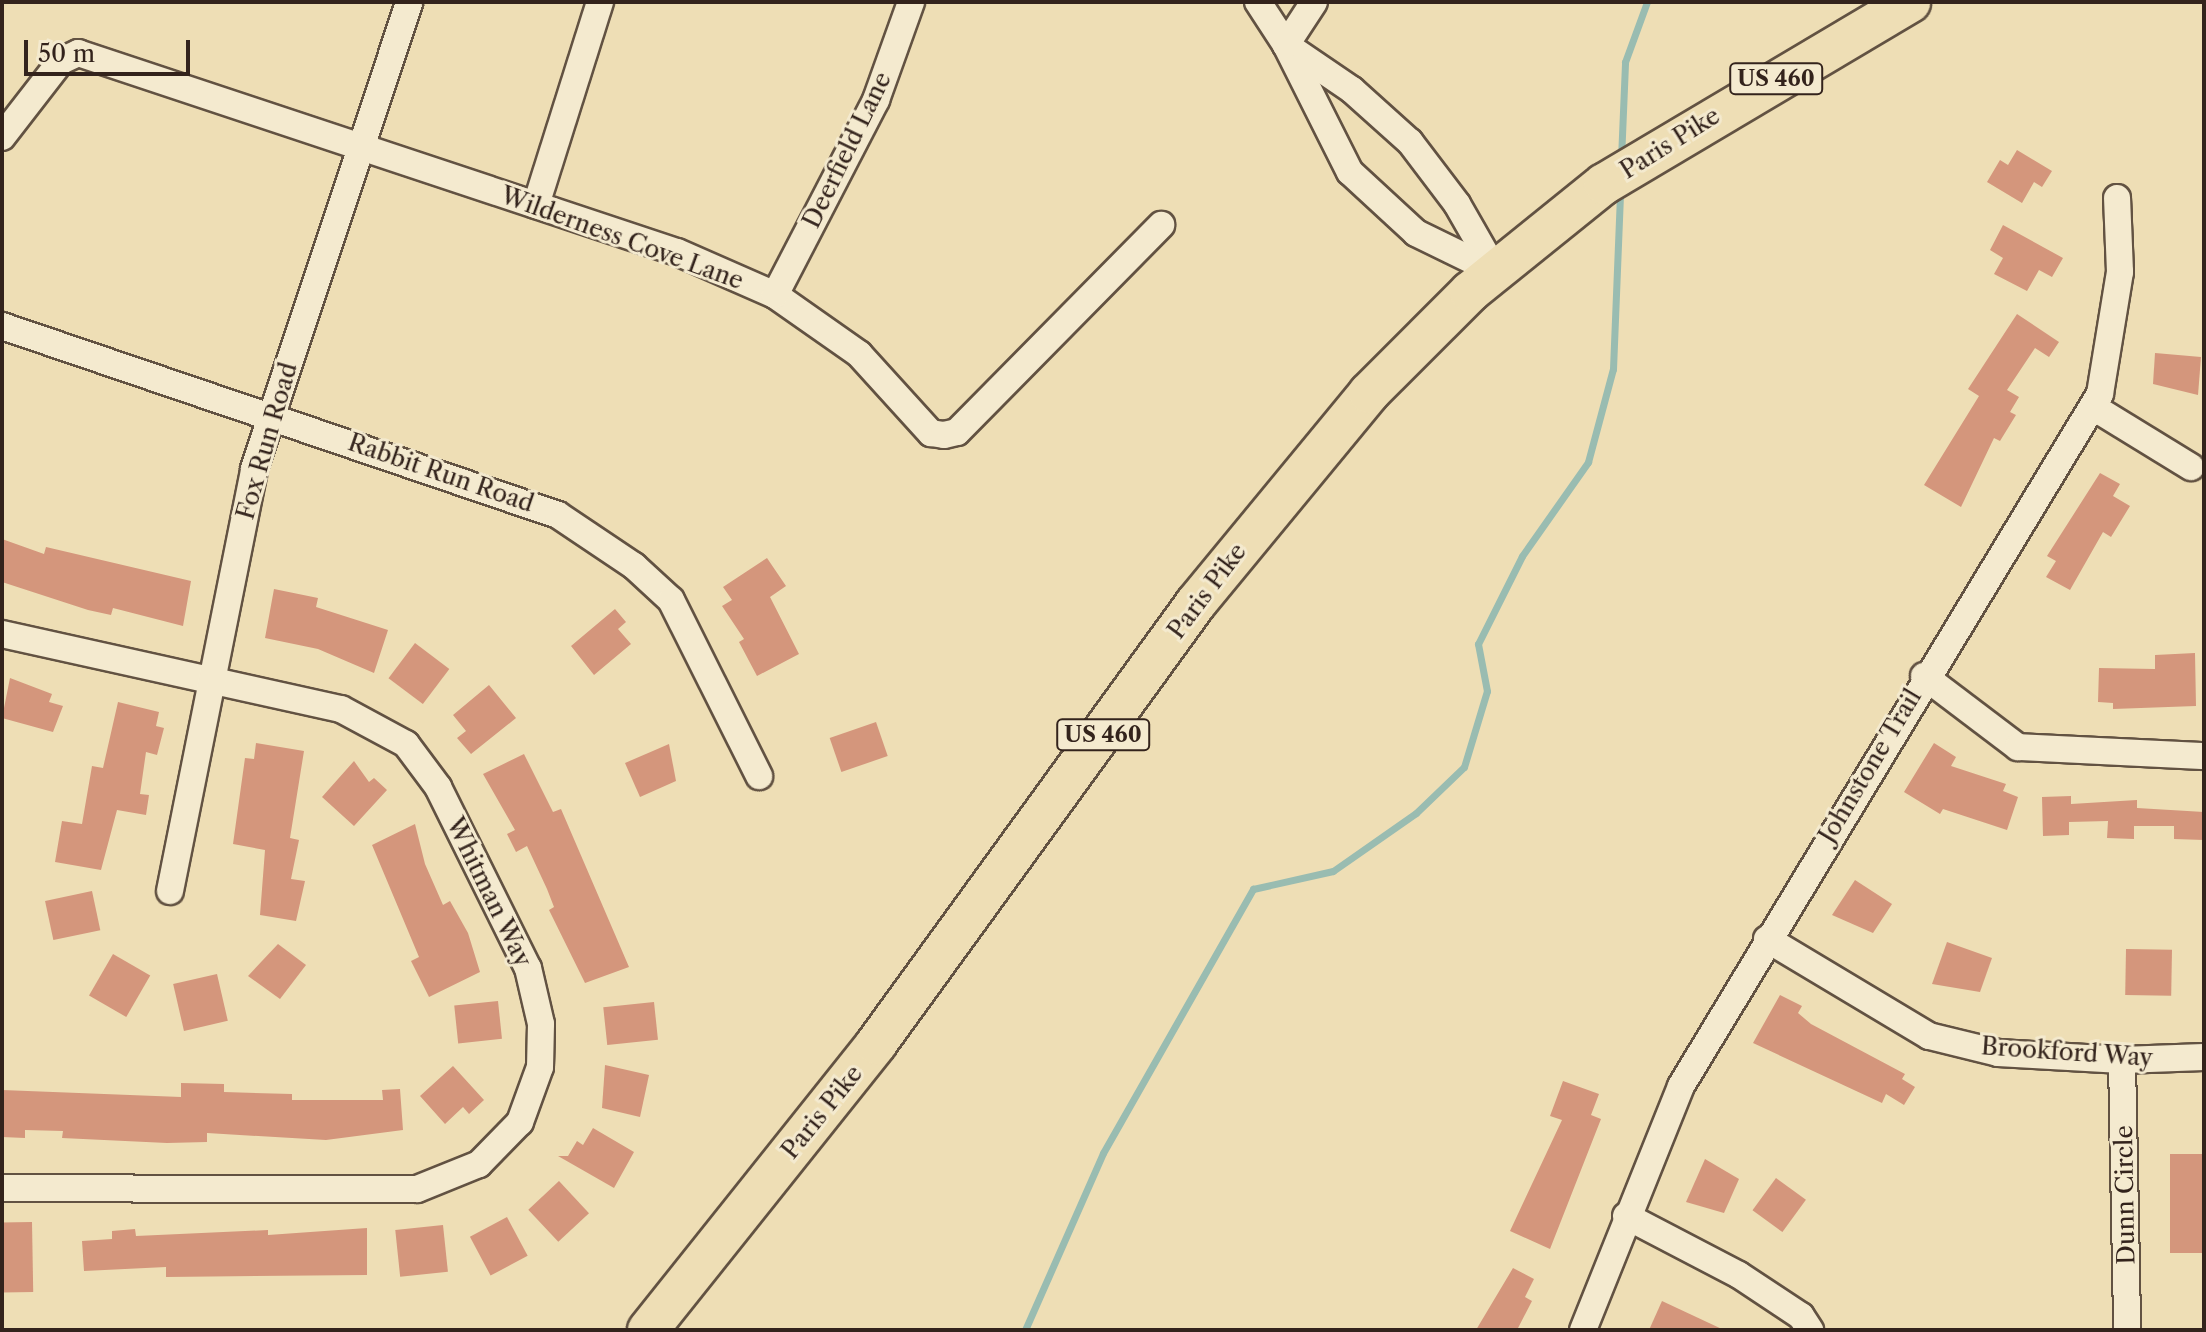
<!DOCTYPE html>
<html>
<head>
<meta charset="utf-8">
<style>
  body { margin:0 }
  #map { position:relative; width:2206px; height:1332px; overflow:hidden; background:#eedeb5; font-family:"Libre Caslon Text",serif }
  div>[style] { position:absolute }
  .stream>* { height:7px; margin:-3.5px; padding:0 3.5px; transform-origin:3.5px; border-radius:3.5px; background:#99bcb1 }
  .building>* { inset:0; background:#d4967c; transform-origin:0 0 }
  .roads { filter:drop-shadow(2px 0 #625242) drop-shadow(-2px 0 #625242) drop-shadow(0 2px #625242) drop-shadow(0 -2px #625242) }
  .minor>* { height:26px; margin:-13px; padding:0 13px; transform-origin:13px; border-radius:13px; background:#f4eacf }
  .primary>* { height:40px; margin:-20px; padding:0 20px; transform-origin:20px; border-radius:20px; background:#eedeb5 }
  span { translate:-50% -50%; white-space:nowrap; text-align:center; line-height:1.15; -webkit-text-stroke:6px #f4eacf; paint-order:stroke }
  .shield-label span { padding:2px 6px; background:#f4eacf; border:2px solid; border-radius:6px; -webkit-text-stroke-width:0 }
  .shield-label { font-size:22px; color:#33231c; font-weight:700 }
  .street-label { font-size:24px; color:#33231c }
  .frame { position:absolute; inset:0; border:4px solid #33231c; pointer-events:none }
  .scale { position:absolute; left:24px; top:40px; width:166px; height:36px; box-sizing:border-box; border:4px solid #33231c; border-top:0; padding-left:10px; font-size:24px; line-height:28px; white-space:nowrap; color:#33231c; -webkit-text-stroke:6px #f4eacf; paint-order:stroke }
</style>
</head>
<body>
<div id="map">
  <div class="stream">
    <div style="left:1621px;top:159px;width:97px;rotate:-87.6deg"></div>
    <div style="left:1625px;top:62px;width:64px;rotate:-69.9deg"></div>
    <div style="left:1025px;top:1330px;width:193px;rotate:-66.2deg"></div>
    <div style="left:1103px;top:1153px;width:304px;rotate:-60.4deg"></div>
    <div style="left:1253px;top:889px;width:82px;rotate:-12.7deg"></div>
    <div style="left:1333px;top:871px;width:101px;rotate:-34.9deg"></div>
    <div style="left:1416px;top:813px;width:66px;rotate:-43.8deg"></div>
    <div style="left:1464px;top:767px;width:79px;rotate:-73.2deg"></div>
    <div style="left:1487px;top:691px;width:48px;rotate:-100.8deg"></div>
    <div style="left:1478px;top:644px;width:98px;rotate:-63.4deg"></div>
    <div style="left:1522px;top:556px;width:115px;rotate:-54.9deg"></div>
    <div style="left:1588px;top:462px;width:96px;rotate:-75deg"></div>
    <div style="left:1613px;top:369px;width:178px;rotate:-87.7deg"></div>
  </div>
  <div class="building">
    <div style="clip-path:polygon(2017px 150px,2052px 171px,2042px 187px,2034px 182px,2022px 203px,1987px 182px,2000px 160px,2008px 165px)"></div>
    <div style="clip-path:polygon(2003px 225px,2063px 258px,2052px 277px,2039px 270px,2027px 291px,1994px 274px,2003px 258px,1990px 250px)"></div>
    <div style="clip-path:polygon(2017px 314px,2059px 342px,2049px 357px,2035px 348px,2007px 390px,2019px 397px,2010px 412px,2016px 415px,2000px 441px,1994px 438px,1961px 507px,1924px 485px,1979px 396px,1968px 389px)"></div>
    <div style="clip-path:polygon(2155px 353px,2201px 357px,2198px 395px,2153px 384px)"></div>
    <div style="clip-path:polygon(2100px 473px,2120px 484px,2113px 496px,2130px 506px,2111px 537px,2103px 532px,2070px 590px,2046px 577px,2056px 561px,2047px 556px)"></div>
    <div style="clip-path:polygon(2px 539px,44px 554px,46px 547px,191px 581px,183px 626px,113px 608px,111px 615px,88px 610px,2px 582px)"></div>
    <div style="clip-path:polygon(767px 558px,786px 586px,770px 597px,799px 654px,757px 676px,739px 642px,744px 639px,722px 606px,732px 600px,723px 587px)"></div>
    <div style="clip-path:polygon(274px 589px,318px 598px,316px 607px,388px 630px,374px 673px,318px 649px,265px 638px)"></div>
    <div style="clip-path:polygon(615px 609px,626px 622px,618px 629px,631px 644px,594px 675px,571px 646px)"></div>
    <div style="left:415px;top:643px;width:43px;height:44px;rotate:37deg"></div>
    <div style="clip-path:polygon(2195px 653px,2196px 706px,2113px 709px,2113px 703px,2098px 702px,2099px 668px,2155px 669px,2155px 655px)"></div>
    <div style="clip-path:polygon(10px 678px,52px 694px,49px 702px,63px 706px,53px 732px,2px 718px)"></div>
    <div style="clip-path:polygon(489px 685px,516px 718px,471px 754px,457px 738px,466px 731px,453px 715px)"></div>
    <div style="clip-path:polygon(118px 702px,159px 712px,156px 726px,164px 728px,157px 755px,146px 752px,140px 794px,149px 795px,146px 815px,117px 810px,101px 870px,55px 862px,62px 821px,82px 824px,92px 766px,103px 768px)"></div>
    <div style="left:876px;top:722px;width:36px;height:49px;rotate:71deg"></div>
    <div style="clip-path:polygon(256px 743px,304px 751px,290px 838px,299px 840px,291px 879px,305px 881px,296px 921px,260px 915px,265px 850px,233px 844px,245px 758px,254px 759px)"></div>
    <div style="clip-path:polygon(1934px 743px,1956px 757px,1951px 766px,2006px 784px,2003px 791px,2018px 797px,2007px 830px,1943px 809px,1940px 814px,1904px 792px)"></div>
    <div style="clip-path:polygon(669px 744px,676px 781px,640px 797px,625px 763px)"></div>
    <div style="clip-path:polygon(524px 754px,553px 812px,561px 809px,629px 967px,585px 983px,549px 910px,554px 907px,547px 889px,527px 846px,516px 852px,507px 834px,515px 830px,483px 774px)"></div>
    <div style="clip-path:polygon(354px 761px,369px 782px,374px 778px,387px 790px,354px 826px,322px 797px)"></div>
    <div style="clip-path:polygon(2071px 796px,2071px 804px,2137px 800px,2137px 808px,2204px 812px,2204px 840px,2174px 839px,2174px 826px,2134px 826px,2134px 839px,2107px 838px,2108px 821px,2069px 822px,2069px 835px,2043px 836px,2042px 797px)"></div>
    <div style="clip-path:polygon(415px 824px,425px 864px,443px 905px,450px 901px,468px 933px,480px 972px,429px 997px,411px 961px,419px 957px,372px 845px)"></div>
    <div style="clip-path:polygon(1855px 880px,1892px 904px,1873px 933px,1832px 915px)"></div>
    <div style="left:92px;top:891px;width:40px;height:48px;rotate:78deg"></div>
    <div style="clip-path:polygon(1947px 942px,1992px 958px,1980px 992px,1932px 984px)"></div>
    <div style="clip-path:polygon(278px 944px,306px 965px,280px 999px,248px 976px)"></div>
    <div style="left:2126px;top:949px;width:46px;height:46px;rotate:1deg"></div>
    <div style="left:113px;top:954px;width:43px;height:48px;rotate:30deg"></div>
    <div style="left:217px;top:974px;width:48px;height:45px;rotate:77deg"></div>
    <div style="clip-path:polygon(1780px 995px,1802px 1006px,1798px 1013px,1811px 1024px,1905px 1074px,1902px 1079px,1915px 1087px,1904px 1105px,1886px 1094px,1882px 1103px,1753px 1043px)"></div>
    <div style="left:498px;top:1001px;width:38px;height:44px;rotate:84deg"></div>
    <div style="left:654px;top:1002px;width:38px;height:51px;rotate:84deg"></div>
    <div style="clip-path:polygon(605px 1065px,649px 1075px,640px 1117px,602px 1108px)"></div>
    <div style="clip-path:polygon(453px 1066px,484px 1100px,469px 1114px,463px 1107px,445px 1124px,420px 1096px)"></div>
    <div style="clip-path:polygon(1563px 1081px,1599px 1094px,1591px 1115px,1601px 1119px,1550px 1249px,1510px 1231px,1562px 1120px,1550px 1116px)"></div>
    <div style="clip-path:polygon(181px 1083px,224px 1084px,224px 1092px,292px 1094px,292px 1100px,383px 1100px,382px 1090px,400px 1089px,403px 1130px,326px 1140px,207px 1133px,207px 1142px,167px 1143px,62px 1138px,63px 1131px,25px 1130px,25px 1138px,2px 1137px,2px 1090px,181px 1097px)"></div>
    <div style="clip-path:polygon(593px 1128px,634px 1152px,614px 1188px,558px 1156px,568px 1156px,577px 1141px,583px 1145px)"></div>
    <div style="left:2170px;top:1154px;width:34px;height:99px"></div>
    <div style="clip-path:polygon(1705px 1159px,1739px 1179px,1724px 1213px,1686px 1202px)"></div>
    <div style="left:1776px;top:1178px;width:37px;height:40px;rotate:36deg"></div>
    <div style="left:559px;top:1181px;width:44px;height:42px;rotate:47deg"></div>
    <div style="left:507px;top:1217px;width:44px;height:42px;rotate:62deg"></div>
    <div style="left:32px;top:1222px;width:70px;height:31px;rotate:89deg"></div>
    <div style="left:443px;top:1225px;width:47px;height:48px;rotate:84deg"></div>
    <div style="clip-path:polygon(367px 1228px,367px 1275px,166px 1277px,166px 1267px,84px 1271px,82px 1241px,112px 1239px,112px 1231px,135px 1229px,136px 1236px,268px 1230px,268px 1235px)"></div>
    <div style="clip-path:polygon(1513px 1268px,1534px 1279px,1525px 1297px,1532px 1301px,1517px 1330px,1476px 1330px)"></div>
    <div style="clip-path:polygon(1662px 1301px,1724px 1330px,1649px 1330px)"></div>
  </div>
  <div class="roads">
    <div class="minor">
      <div style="left:1258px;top:2px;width:51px;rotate:56.9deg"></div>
      <div style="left:1286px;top:45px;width:80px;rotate:34.3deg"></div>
      <div style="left:1352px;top:90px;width:78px;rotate:41.9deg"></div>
      <div style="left:1410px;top:142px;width:78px;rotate:52.8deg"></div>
      <div style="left:1457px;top:204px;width:78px;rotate:60.2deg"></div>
      <div style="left:1286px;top:45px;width:142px;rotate:63.3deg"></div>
      <div style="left:1350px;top:172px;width:90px;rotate:42.7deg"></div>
      <div style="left:1416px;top:233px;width:89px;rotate:26deg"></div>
      <div style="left:1286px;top:45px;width:51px;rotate:-56.9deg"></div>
      <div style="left:2px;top:137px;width:96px;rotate:-52.2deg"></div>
      <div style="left:61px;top:61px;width:19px;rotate:-25deg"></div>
      <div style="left:78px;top:53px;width:631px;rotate:18.38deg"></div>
      <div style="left:677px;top:252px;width:107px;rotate:23.7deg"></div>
      <div style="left:775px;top:295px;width:103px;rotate:35.1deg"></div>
      <div style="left:859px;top:354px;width:107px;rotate:47.7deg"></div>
      <div style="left:931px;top:433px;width:13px;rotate:9deg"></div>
      <div style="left:944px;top:435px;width:13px;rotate:-13deg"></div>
      <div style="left:957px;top:432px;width:291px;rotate:-45.4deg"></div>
      <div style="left:536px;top:205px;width:213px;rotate:-72.5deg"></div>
      <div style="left:775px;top:295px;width:220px;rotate:-62.6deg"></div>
      <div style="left:876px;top:100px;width:104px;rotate:-70.3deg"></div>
      <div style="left:2px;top:326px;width:587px;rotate:18.77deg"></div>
      <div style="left:558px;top:515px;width:92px;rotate:33.9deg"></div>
      <div style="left:634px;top:566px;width:50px;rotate:42.6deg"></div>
      <div style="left:671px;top:600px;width:197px;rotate:63.4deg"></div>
      <div style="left:2093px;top:407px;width:115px;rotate:31.5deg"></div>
      <div style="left:2px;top:634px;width:347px;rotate:12.5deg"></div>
      <div style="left:341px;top:709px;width:74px;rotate:28.3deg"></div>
      <div style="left:406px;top:744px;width:54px;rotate:53.3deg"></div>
      <div style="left:438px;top:787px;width:202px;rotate:63.6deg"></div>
      <div style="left:528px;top:968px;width:57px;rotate:76.9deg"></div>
      <div style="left:541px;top:1024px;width:43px;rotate:91.3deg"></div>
      <div style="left:540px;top:1067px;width:59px;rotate:110deg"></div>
      <div style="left:520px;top:1122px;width:59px;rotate:134.3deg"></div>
      <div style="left:479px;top:1164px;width:67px;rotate:158deg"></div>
      <div style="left:417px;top:1189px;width:415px;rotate:-179.9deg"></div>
      <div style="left:1924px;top:676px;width:118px;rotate:37.1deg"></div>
      <div style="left:2018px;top:747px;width:186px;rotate:2.8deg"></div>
      <div style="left:170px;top:891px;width:430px;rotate:-78.7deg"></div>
      <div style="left:254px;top:469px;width:492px;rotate:-71.6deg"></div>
      <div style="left:1767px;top:939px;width:189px;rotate:30.9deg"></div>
      <div style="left:1929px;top:1036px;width:71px;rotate:13.8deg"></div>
      <div style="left:1998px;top:1053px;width:124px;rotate:3.2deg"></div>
      <div style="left:2122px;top:1060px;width:82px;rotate:-2.1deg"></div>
      <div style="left:2122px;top:1060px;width:270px;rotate:88.9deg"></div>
      <div style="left:1626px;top:1216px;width:127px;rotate:27.6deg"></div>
      <div style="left:1739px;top:1275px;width:74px;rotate:33.5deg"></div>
      <div style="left:1801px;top:1316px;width:17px;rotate:57deg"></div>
      <div style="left:1583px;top:1330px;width:263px;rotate:-68.1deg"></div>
      <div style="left:1681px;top:1086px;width:809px;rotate:-58.81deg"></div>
      <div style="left:2100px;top:394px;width:124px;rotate:-80.7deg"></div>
      <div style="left:2120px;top:272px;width:74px;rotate:-92.3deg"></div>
    </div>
    <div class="primary">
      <div style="left:648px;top:1330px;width:366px;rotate:-51.4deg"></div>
      <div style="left:876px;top:1044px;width:545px;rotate:-54.03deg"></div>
      <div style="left:1196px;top:603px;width:272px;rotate:-50.5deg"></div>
      <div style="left:1369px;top:393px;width:143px;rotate:-45deg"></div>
      <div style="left:1470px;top:292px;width:172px;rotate:-38.9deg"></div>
      <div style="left:1604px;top:184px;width:356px;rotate:-30.7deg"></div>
    </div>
  </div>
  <div class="shield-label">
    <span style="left:1776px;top:79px">US 460</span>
    <span style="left:1103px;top:735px">US 460</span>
  </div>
  <div class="street-label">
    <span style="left:1670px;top:143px;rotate:-32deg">Paris Pike</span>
    <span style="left:847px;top:150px;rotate:-64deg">Deerfield Lane</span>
    <span style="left:622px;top:238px;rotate:20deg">Wilderness Cove Lane</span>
    <span style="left:267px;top:441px;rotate:-74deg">Fox Run Road</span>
    <span style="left:441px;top:473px;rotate:19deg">Rabbit Run Road</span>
    <span style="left:1207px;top:591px;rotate:-53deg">Paris Pike</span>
    <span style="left:1870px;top:766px;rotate:-59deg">Johnstone Trail</span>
    <span style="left:489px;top:892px;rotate:64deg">Whitman Way</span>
    <span style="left:2067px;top:1052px;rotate:4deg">Brookford Way</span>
    <span style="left:822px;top:1112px;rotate:-51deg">Paris Pike</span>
    <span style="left:2125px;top:1195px;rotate:-91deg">Dunn Circle</span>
  </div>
  <div class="frame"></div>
  <div class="scale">50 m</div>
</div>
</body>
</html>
